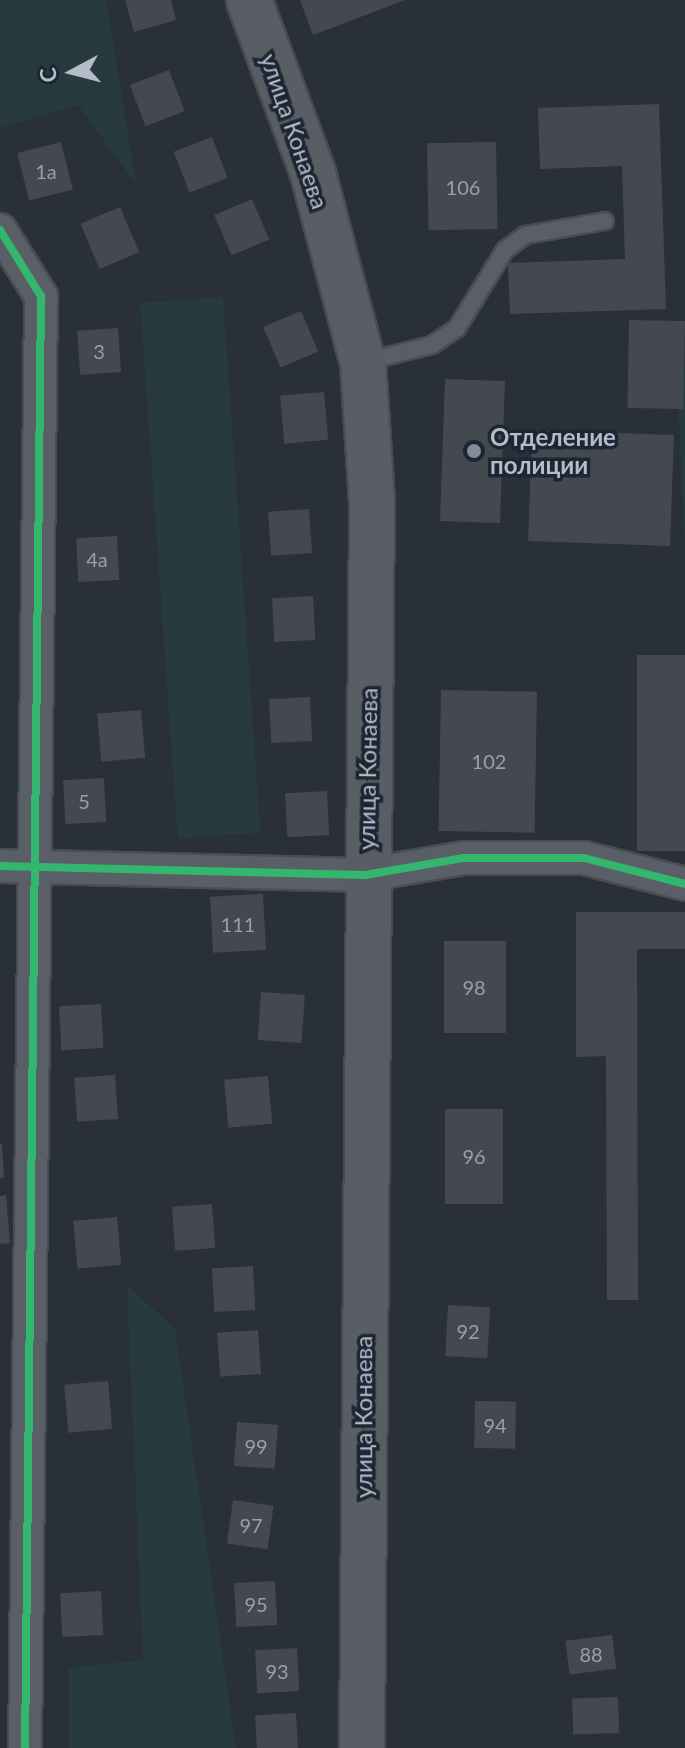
<!DOCTYPE html>
<html>
<head>
<meta charset="utf-8">
<style>
  body { margin:0 }
  #map { position:relative; width:685px; height:1748px; overflow:hidden; background:#2a3038; font-family:Lato,sans-serif }
  div>[style] { position:absolute }
  .green>* { inset:0; background:#273a3e; transform-origin:0 0 }
  .building>* { inset:0; background:#444950; transform-origin:0 0 }
  .roads { filter:drop-shadow(2px 0 #484c53) drop-shadow(-2px 0 #484c53) drop-shadow(0 2px #484c53) drop-shadow(0 -2px #484c53) }
  .service>* { height:16px; margin:-8px; padding:0 8px; transform-origin:8px; border-radius:8px; background:#5a5e66 }
  .minor>* { height:32px; margin:-16px; padding:0 16px; transform-origin:16px; border-radius:16px; background:#5a5e66 }
  .secondary>* { height:44px; margin:-22px; padding:0 22px; transform-origin:22px; border-radius:22px; background:#595d64 }
  .cycleway>* { height:8px; margin:-4px; padding:0 4px; transform-origin:4px; border-radius:4px; background:#33b770 }
  .dots>* { width:22px; height:22px; translate:-50% -50%; box-sizing:border-box; border:4px solid #1d2633; border-radius:50% }
  span { translate:-50% -50%; white-space:nowrap; text-align:center; line-height:1.15; -webkit-text-stroke:7px #1d2633; paint-order:stroke }
  .number-label { font-size:20px; color:#989fab }
  .number-label span { -webkit-text-stroke-width:0 }
  .street-label { font-size:24px; color:#b4bcc9 }
  .poi-label { font-size:24px; color:#b4bcc9; font-weight:700 }
  .left { translate:0 -50%; text-align:left }
  .north { position:absolute; left:32px; top:32px; width:80px; height:80px; -webkit-text-stroke:6px #1d2633; paint-order:stroke; rotate:263deg; font-size:22px; font-weight:700; line-height:32px; text-align:center; color:#b4bcc9 }
  .north::after { content:''; display:block; margin:auto; width:28px; height:36px; background:#b4bcc9; clip-path:polygon(50% 0,100% 100%,50% 72%,0 100%) }
</style>
</head>
<body>
<div id="map">
  <div class="green">
    <div style="clip-path:polygon(0 0,106px 0,136px 184px,78px 105px,0 128px)"></div>
    <div style="left:223px;top:297px;width:537px;height:83px;rotate:86deg"></div>
    <div style="clip-path:polygon(676px 368px,685px 373px,685px 542px)"></div>
    <div style="clip-path:polygon(127px 1285px,175px 1329px,236px 1748px,69px 1748px,69px 1668px,143px 1660px)"></div>
  </div>
  <div class="building">
    <div style="clip-path:polygon(125px 0,171px 0,176px 20px,134px 32px)"></div>
    <div style="clip-path:polygon(300px 0,405px 0,313px 35px)"></div>
    <div style="left:169px;top:70px;width:44px;height:42px;rotate:69deg"></div>
    <div style="clip-path:polygon(659px 104px,666px 309px,510px 314px,508px 263px,625px 259px,622px 166px,540px 169px,538px 108px)"></div>
    <div style="left:212px;top:137px;width:44px;height:41px;rotate:69deg"></div>
    <div style="left:61px;top:142px;width:49px;height:45px;rotate:76deg"></div>
    <div style="left:496px;top:142px;width:87px;height:69px;rotate:89deg"></div>
    <div style="left:252px;top:199px;width:44px;height:41px;rotate:67deg"></div>
    <div style="left:120px;top:207px;width:49px;height:43px;rotate:67deg"></div>
    <div style="left:301px;top:311px;width:44px;height:41px;rotate:67deg"></div>
    <div style="left:629px;top:320px;width:56px;height:88px;rotate:1deg"></div>
    <div style="left:118px;top:328px;width:44px;height:41px;rotate:86deg"></div>
    <div style="left:445px;top:379px;width:60px;height:142px;rotate:2deg"></div>
    <div style="left:324px;top:392px;width:48px;height:44px;rotate:85deg"></div>
    <div style="left:532px;top:430px;width:142px;height:111px;rotate:2deg"></div>
    <div style="left:309px;top:509px;width:44px;height:41px;rotate:86deg"></div>
    <div style="left:117px;top:536px;width:44px;height:41px;rotate:87deg"></div>
    <div style="left:313px;top:596px;width:44px;height:41px;rotate:87deg"></div>
    <div style="left:685px;top:655px;width:196px;height:48px;rotate:90deg"></div>
    <div style="left:441px;top:690px;width:96px;height:141px;rotate:1deg"></div>
    <div style="left:310px;top:697px;width:44px;height:41px;rotate:87deg"></div>
    <div style="left:141px;top:710px;width:48px;height:44px;rotate:85deg"></div>
    <div style="left:104px;top:778px;width:44px;height:41px;rotate:87deg"></div>
    <div style="left:327px;top:791px;width:44px;height:42px;rotate:87deg"></div>
    <div style="left:263px;top:894px;width:56px;height:53px;rotate:87deg"></div>
    <div style="clip-path:polygon(576px 912px,685px 912px,685px 949px,637px 949px,638px 1300px,607px 1300px,606px 1056px,576px 1057px)"></div>
    <div style="left:444px;top:941px;width:62px;height:92px"></div>
    <div style="left:261px;top:992px;width:44px;height:48px;rotate:4deg"></div>
    <div style="left:101px;top:1004px;width:44px;height:42px;rotate:87deg"></div>
    <div style="left:115px;top:1075px;width:44px;height:41px;rotate:86deg"></div>
    <div style="left:268px;top:1076px;width:48px;height:44px;rotate:85deg"></div>
    <div style="left:445px;top:1109px;width:58px;height:95px"></div>
    <div style="clip-path:polygon(0 1144px,2px 1144px,4px 1178px,0 1178px)"></div>
    <div style="clip-path:polygon(6px 1195px,10px 1243px,0 1244px,0 1196px)"></div>
    <div style="left:212px;top:1204px;width:44px;height:40px;rotate:86deg"></div>
    <div style="left:117px;top:1217px;width:48px;height:44px;rotate:85deg"></div>
    <div style="left:253px;top:1266px;width:44px;height:41px;rotate:87deg"></div>
    <div style="left:448px;top:1305px;width:42px;height:51px;rotate:3deg"></div>
    <div style="left:258px;top:1330px;width:44px;height:41px;rotate:86deg"></div>
    <div style="left:108px;top:1381px;width:48px;height:44px;rotate:85deg"></div>
    <div style="left:475px;top:1401px;width:41px;height:47px;rotate:1deg"></div>
    <div style="left:237px;top:1422px;width:41px;height:44px;rotate:4deg"></div>
    <div style="left:233px;top:1500px;width:41px;height:44px;rotate:8deg"></div>
    <div style="left:275px;top:1581px;width:44px;height:41px;rotate:87deg"></div>
    <div style="left:101px;top:1591px;width:44px;height:41px;rotate:87deg"></div>
    <div style="left:612px;top:1635px;width:34px;height:47px;rotate:83deg"></div>
    <div style="left:297px;top:1648px;width:43px;height:42px;rotate:87deg"></div>
    <div style="left:618px;top:1697px;width:36px;height:46px;rotate:88deg"></div>
    <div style="left:296px;top:1713px;width:35px;height:41px;rotate:87deg"></div>
  </div>
  <div class="roads">
    <div class="service">
      <div style="left:364px;top:362px;width:70px;rotate:-14deg"></div>
      <div style="left:432px;top:345px;width:30px;rotate:-34deg"></div>
      <div style="left:457px;top:328px;width:92px;rotate:-58.4deg"></div>
      <div style="left:505px;top:250px;width:26px;rotate:-36deg"></div>
      <div style="left:526px;top:235px;width:80px;rotate:-10deg"></div>
    </div>
    <div class="minor">
      <div style="left:0;top:230px;width:78px;rotate:58.2deg"></div>
      <div style="left:41px;top:296px;width:1452px;rotate:90.63deg"></div>
      <div style="left:0;top:866px;width:365px;rotate:1.4deg"></div>
      <div style="left:365px;top:875px;width:99px;rotate:-9.8deg"></div>
      <div style="left:463px;top:858px;width:121px"></div>
      <div style="left:584px;top:858px;width:104px;rotate:14.4deg"></div>
    </div>
    <div class="secondary">
      <div style="left:249px;top:0;width:184px;rotate:69.7deg"></div>
      <div style="left:313px;top:173px;width:196px;rotate:75.3deg"></div>
      <div style="left:363px;top:363px;width:138px;rotate:86.3deg"></div>
      <div style="left:372px;top:501px;width:1247px;rotate:90.46deg"></div>
    </div>
  </div>
  <div class="cycleway">
    <div style="left:0;top:230px;width:78px;rotate:58.2deg"></div>
    <div style="left:41px;top:296px;width:1452px;rotate:90.63deg"></div>
    <div style="left:0;top:866px;width:365px;rotate:1.4deg"></div>
    <div style="left:365px;top:875px;width:99px;rotate:-9.8deg"></div>
    <div style="left:463px;top:858px;width:121px"></div>
    <div style="left:584px;top:858px;width:104px;rotate:14.4deg"></div>
  </div>
  <div class="dots">
    <div style="left:474px;top:451px;background:#848b96"></div>
  </div>
  <div class="number-label">
    <span style="left:46px;top:171px">1а</span>
    <span style="left:463px;top:187px">106</span>
    <span style="left:99px;top:351px">3</span>
    <span style="left:97px;top:559px">4а</span>
    <span style="left:489px;top:761px">102</span>
    <span style="left:84px;top:801px">5</span>
    <span style="left:238px;top:924px">111</span>
    <span style="left:474px;top:987px">98</span>
    <span style="left:474px;top:1156px">96</span>
    <span style="left:468px;top:1331px">92</span>
    <span style="left:495px;top:1425px">94</span>
    <span style="left:256px;top:1446px">99</span>
    <span style="left:251px;top:1525px">97</span>
    <span style="left:256px;top:1604px">95</span>
    <span style="left:591px;top:1654px">88</span>
    <span style="left:277px;top:1671px">93</span>
  </div>
  <div class="street-label">
    <span style="left:295px;top:131px;rotate:71deg">улица Конаева</span>
    <span style="left:367px;top:769px;rotate:-89deg">улица Конаева</span>
    <span style="left:363px;top:1417px;rotate:-90deg">улица Конаева</span>
  </div>
  <div class="poi-label">
    <span class="left" style="left:490px;top:451px">Отделение<br>полиции</span>
  </div>
  <div class="north">С</div>
</div>
</body>
</html>
